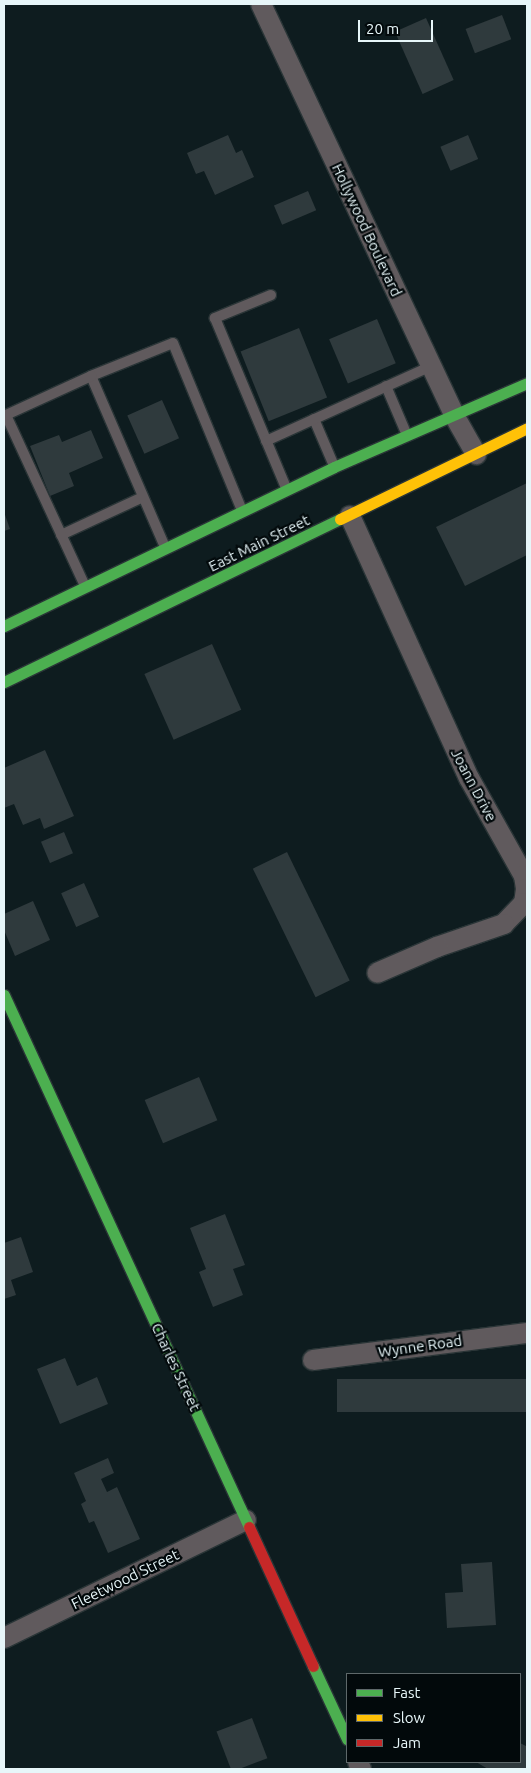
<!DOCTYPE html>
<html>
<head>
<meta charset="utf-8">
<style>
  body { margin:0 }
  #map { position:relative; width:531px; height:1773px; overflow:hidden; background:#0e1c1f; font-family:Ubuntu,sans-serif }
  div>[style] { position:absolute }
  .building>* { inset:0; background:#2f3a3d; transform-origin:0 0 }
  .roads { filter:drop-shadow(1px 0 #2a3537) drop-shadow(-1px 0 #2a3537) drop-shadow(0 1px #2a3537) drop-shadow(0 -1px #2a3537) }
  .lane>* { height:10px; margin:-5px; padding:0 5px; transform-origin:5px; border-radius:5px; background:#605a5d }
  .street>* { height:20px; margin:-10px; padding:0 10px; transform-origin:10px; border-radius:10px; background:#605a5d }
  .fast>* { height:11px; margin:-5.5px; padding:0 5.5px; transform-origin:5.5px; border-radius:5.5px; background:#4caf50 }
  .slow>* { height:11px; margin:-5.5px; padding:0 5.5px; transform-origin:5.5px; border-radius:5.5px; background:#ffc107 }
  .jam>* { height:11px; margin:-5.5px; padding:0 5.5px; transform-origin:5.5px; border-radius:5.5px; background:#c62828 }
  span { translate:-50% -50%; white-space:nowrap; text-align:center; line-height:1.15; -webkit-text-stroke:4.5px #02090b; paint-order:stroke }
  .street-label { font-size:15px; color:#e7f6f9 }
  .frame { position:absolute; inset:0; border:5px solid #e7f6f9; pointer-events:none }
  .legend { position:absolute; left:346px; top:1673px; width:175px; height:90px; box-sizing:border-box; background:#02090b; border:1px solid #5e686a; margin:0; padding:6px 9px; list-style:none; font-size:15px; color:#e7f6f9 }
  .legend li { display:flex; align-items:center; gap:10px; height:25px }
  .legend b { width:25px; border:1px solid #5e686a }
  .scale { position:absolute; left:358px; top:20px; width:75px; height:22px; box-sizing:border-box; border:2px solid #e7f6f9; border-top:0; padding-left:6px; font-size:15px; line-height:18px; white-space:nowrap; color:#e7f6f9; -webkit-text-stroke:4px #02090b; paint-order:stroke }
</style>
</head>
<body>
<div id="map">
  <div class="building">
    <div style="left:502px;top:15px;width:26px;height:39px;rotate:69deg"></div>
    <div style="left:426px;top:18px;width:68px;height:34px;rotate:66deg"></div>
    <div style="clip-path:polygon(228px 135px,236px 153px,242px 150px,254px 177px,215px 195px,204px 171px,196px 174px,187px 153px)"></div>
    <div style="left:468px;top:135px;width:26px;height:30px;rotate:67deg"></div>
    <div style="left:308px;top:191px;width:21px;height:37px;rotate:67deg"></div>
    <div style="left:377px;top:319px;width:48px;height:52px;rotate:67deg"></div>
    <div style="left:299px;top:328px;width:75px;height:63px;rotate:68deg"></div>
    <div style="left:162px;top:400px;width:42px;height:38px;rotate:66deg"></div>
    <div style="clip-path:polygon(91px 430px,103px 458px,69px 473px,74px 486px,50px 496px,30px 446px,59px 435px,62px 442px)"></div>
    <div style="clip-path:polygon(527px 483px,527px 555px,465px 586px,436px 527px)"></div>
    <div style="clip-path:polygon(4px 512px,10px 529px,4px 531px)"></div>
    <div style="left:212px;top:644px;width:72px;height:74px;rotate:66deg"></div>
    <div style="clip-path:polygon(45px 750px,74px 816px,44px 829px,40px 818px,23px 825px,14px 804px,4px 808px,4px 768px)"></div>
    <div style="left:64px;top:832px;width:23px;height:25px;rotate:67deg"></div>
    <div style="left:287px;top:852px;width:143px;height:38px;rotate:64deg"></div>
    <div style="left:84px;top:883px;width:37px;height:25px;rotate:66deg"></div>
    <div style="clip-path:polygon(33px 901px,50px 940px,15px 956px,4px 930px,4px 914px)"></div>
    <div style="left:199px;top:1077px;width:47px;height:59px;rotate:67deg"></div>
    <div style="clip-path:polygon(225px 1214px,245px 1265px,233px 1269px,243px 1295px,213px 1307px,199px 1272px,206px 1269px,190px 1228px)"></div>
    <div style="clip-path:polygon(21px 1237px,33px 1272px,11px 1280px,16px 1295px,4px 1299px,4px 1243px)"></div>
    <div style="clip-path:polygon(65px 1358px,77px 1386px,97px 1377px,108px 1404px,60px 1424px,37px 1369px)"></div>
    <div style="left:527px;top:1379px;width:33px;height:190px;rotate:90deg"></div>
    <div style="clip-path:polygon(108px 1458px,114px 1473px,101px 1479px,107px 1492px,117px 1487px,140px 1539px,108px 1553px,94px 1521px,89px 1523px,81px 1504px,86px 1501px,74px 1473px)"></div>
    <div style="clip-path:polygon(492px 1562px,496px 1625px,447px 1628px,445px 1593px,463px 1592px,461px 1564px)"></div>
    <div style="left:252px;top:1718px;width:43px;height:38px;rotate:69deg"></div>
    <div style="clip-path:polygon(520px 1743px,526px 1746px,527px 1744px,527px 1769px,488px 1769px,476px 1762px,520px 1762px)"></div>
  </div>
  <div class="roads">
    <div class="lane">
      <div style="left:271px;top:295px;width:61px;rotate:157.7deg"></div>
      <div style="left:215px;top:318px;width:184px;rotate:67.3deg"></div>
      <div style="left:386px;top:386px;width:51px;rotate:66.9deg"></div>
      <div style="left:314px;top:419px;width:51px;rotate:66.9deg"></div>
      <div style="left:266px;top:441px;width:181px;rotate:-24.4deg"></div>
      <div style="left:61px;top:535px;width:90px;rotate:-24.9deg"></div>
      <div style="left:165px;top:547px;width:186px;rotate:-113.4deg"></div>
      <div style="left:91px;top:376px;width:88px;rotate:-21.9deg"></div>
      <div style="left:173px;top:343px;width:181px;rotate:67.6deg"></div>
      <div style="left:85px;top:586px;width:188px;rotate:-114.8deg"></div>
      <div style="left:6px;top:415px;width:94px;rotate:-24.6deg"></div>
    </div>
    <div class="street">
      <div style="left:261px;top:4px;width:456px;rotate:64.8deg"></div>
      <div style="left:455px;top:417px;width:43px;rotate:60.4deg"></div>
      <div style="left:350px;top:516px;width:288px;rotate:65.6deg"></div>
      <div style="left:469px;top:778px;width:112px;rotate:60.7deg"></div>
      <div style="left:524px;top:876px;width:13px;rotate:81deg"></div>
      <div style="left:526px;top:889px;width:14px;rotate:98deg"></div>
      <div style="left:524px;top:903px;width:29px;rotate:134deg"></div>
      <div style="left:504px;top:924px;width:71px;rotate:161.1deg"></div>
      <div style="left:437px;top:947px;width:65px;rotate:156.6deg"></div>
      <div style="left:313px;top:1360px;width:216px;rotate:-7.2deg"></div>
      <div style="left:4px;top:1638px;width:269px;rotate:-26deg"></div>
      <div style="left:358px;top:1762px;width:8px;rotate:67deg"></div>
    </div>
    <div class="fast">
      <div style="left:4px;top:626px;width:366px;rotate:-25.7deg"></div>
      <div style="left:334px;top:467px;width:210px;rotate:-23.5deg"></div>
      <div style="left:4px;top:682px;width:373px;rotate:-25.9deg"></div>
      <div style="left:4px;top:995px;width:586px;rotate:65.27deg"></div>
      <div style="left:313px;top:1666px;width:81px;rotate:65deg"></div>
    </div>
    <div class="slow">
      <div style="left:340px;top:519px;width:208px;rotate:-25.9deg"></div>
    </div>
    <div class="jam">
      <div style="left:249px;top:1527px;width:153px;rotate:65.3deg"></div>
    </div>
  </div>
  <div class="street-label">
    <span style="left:367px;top:230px;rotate:65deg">Hollywood Boulevard</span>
    <span style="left:259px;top:543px;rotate:-26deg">East Main Street</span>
    <span style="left:474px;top:785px;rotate:62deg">Joann Drive</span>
    <span style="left:420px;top:1346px;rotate:-8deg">Wynne Road</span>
    <span style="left:176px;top:1367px;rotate:65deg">Charles Street</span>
    <span style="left:125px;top:1579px;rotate:-26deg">Fleetwood Street</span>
  </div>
  <div class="frame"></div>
  <ul class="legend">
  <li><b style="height:6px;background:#4caf50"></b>Fast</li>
  <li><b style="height:6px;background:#ffc107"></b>Slow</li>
  <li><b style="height:6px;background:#c62828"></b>Jam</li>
  </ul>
  <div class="scale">20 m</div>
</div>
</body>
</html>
